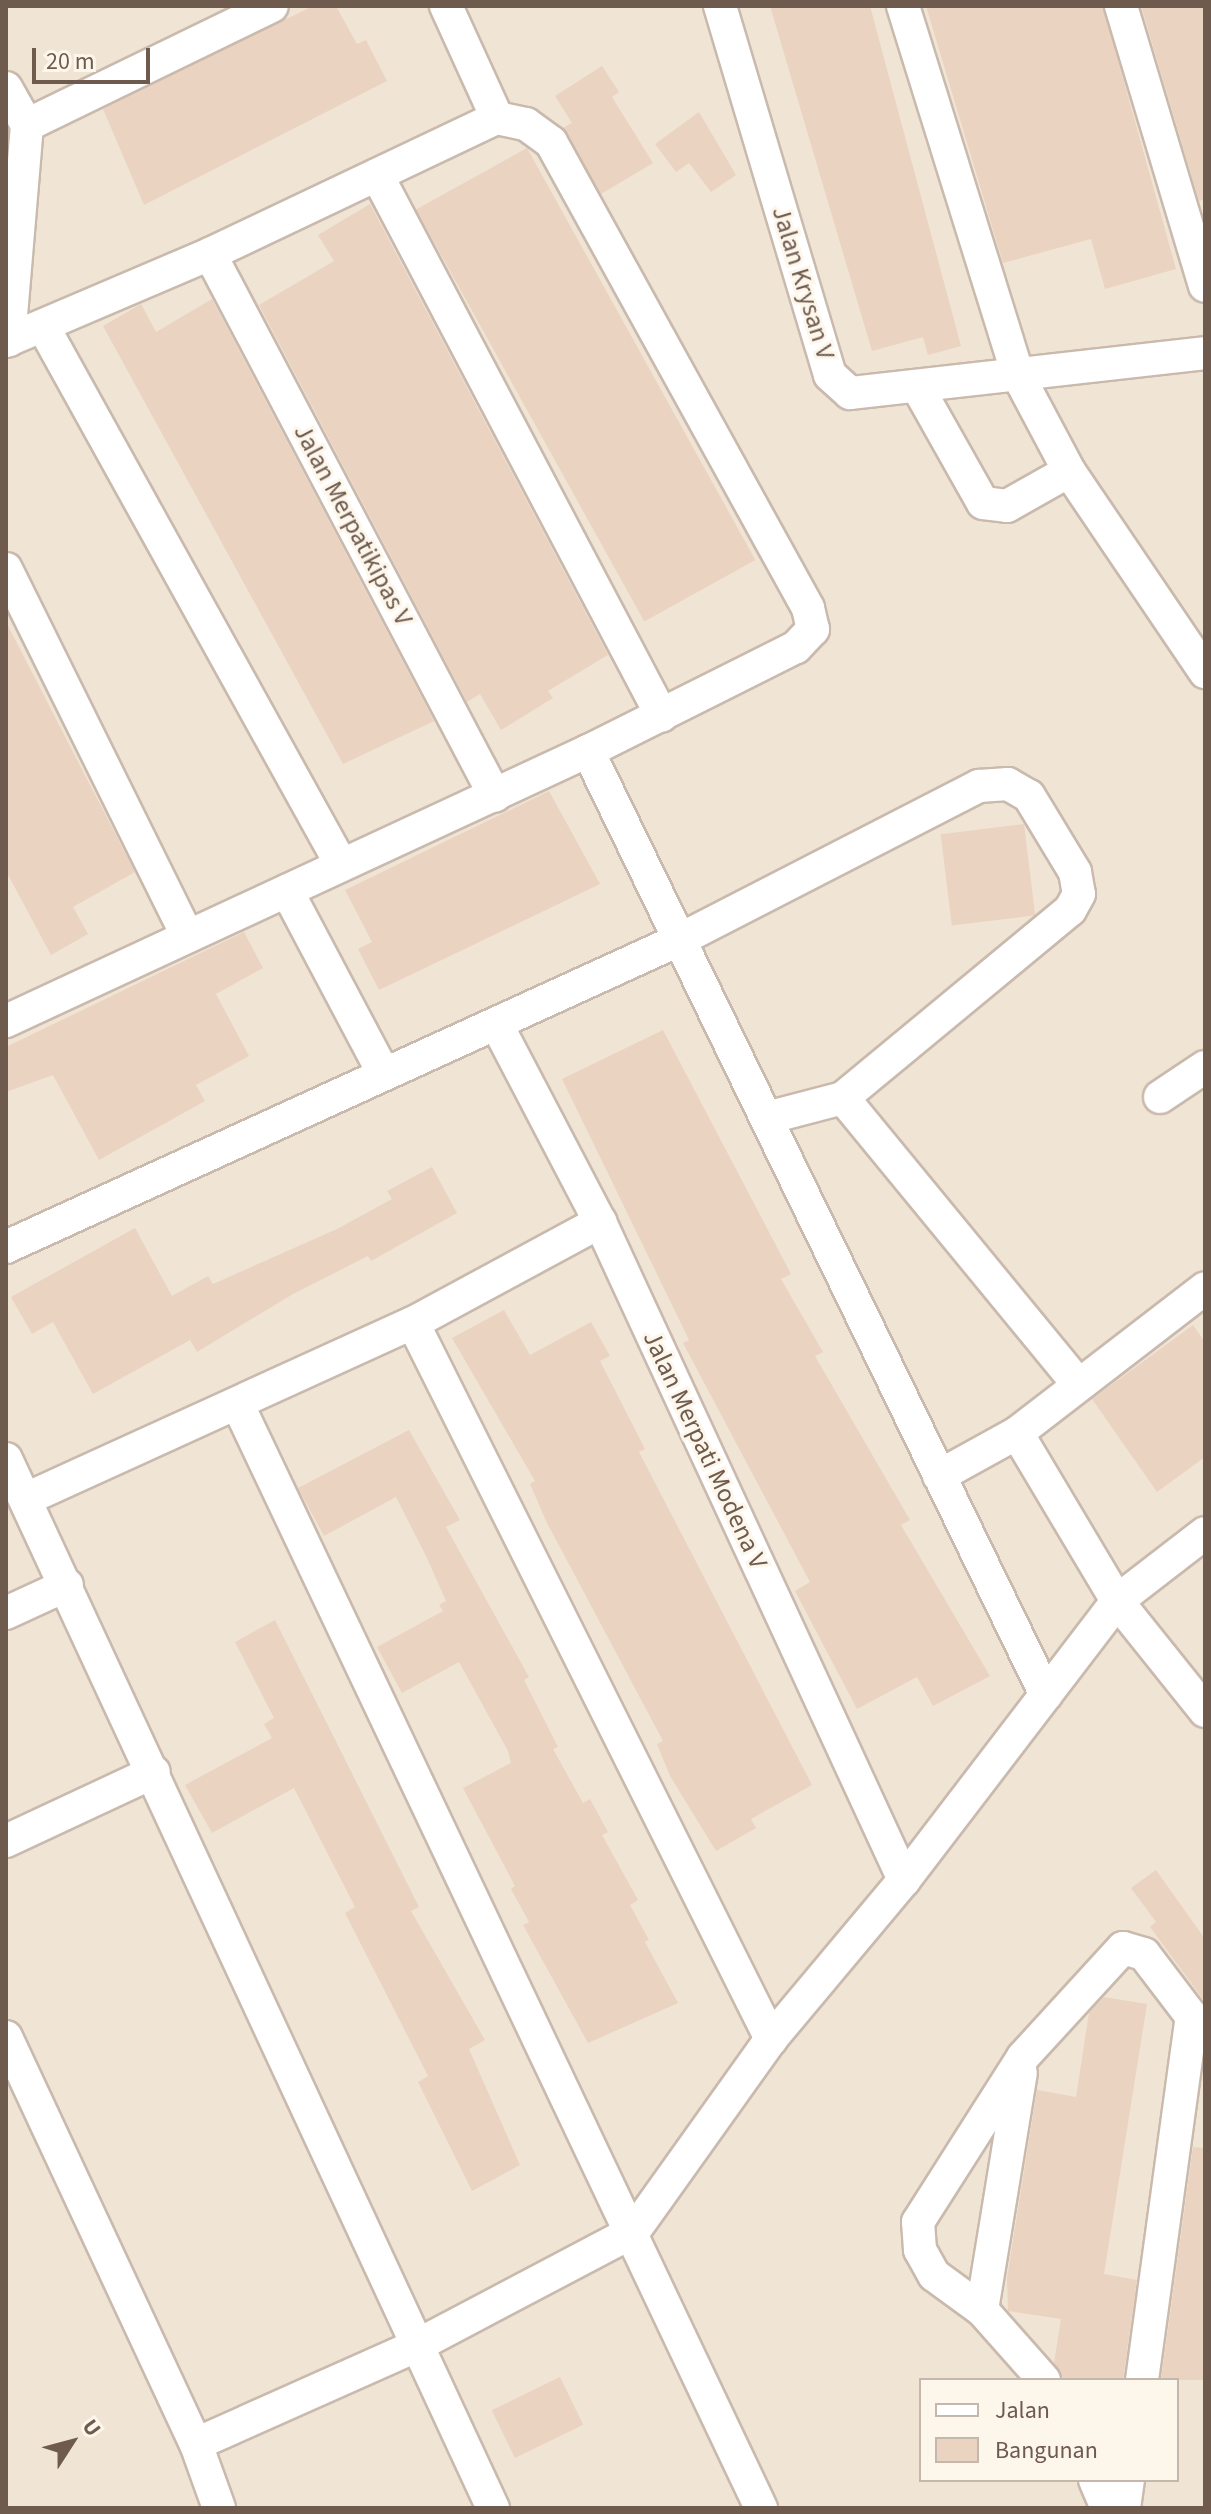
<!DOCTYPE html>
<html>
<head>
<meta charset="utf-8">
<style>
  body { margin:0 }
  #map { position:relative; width:1211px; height:2514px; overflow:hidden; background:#f9f2e6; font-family:"Source Sans 3",sans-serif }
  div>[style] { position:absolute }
  .residential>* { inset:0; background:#f0e4d5 }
  .building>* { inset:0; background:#ebd3c1; transform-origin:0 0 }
  .roads { filter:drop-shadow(2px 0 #c9baad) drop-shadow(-2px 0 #c9baad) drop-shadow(0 2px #c9baad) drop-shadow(0 -2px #c9baad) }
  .minor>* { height:32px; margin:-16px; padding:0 16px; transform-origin:16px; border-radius:16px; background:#fff }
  span { translate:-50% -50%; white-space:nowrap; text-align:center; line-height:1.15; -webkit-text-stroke:6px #fdf6eb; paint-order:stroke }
  .street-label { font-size:26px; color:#6f5a4e }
  .frame { position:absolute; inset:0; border:8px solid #6f5a4e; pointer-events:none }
  .legend { position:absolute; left:919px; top:2378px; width:260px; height:104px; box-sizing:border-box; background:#fdf6eb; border:2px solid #c4b8ac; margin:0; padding:10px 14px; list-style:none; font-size:24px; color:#6f5a4e }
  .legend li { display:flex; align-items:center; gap:16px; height:40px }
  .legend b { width:40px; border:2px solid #c4b8ac }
  .north { position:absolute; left:32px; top:2402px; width:80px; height:80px; -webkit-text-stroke:6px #fdf6eb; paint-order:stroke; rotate:54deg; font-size:22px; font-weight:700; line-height:32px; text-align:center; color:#6f5a4e }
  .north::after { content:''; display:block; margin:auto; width:28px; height:36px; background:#6f5a4e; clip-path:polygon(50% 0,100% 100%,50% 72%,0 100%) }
  .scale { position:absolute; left:32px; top:48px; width:118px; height:36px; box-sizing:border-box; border:4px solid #6f5a4e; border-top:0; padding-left:10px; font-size:24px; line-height:28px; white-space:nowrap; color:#6f5a4e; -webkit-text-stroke:6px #fdf6eb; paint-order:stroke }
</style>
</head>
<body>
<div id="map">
  <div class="residential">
    <div style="clip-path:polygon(evenodd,6px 6px,1205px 6px,1205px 2508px,6px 2508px,6px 6px,921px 2380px,1177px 2380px,1177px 2480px,921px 2480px,921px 2380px)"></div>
  </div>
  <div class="building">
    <div style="clip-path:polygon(313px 6px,336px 6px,357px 44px,366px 40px,387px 81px,144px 205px,103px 109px)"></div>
    <div style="clip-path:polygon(770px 6px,870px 6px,961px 346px,928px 355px,923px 337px,872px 351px)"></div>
    <div style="clip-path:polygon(926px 6px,1103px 6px,1176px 269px,1105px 289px,1091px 239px,1003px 263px)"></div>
    <div style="clip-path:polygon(1141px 6px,1205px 6px,1205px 199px,1199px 201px)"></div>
    <div style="clip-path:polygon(602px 66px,619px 92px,612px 97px,653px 163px,601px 194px,563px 128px,572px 123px,555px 96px)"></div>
    <div style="clip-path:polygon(699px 112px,736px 175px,711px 192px,689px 163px,676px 172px,655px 144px)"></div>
    <div style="left:527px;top:148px;width:471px;height:127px;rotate:61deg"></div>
    <div style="clip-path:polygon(370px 204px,608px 655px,548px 691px,553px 698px,501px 730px,480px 694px,467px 702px,259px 305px,334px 261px,318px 235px)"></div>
    <div style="clip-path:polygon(212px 299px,434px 721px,343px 764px,103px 326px,141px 304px,156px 332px)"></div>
    <div style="clip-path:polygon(6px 622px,135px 872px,73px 907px,88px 934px,51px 955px,6px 871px)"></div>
    <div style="clip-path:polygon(549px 791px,600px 884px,379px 990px,358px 949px,372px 942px,345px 890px)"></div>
    <div style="left:1024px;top:824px;width:92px;height:84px;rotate:83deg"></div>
    <div style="clip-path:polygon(244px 932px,263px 968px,216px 994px,249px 1056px,196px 1085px,205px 1101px,99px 1160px,53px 1075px,6px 1092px,6px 1047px)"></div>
    <div style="clip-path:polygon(663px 1030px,791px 1274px,781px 1279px,823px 1352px,815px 1356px,910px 1520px,901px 1525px,990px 1676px,933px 1706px,917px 1677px,857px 1709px,795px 1591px,810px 1582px,683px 1343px,689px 1340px,562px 1079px)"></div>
    <div style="clip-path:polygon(432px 1167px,457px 1213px,371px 1261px,368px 1256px,293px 1294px,197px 1352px,190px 1340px,93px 1394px,53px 1322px,32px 1334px,11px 1297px,135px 1228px,172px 1296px,208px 1276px,213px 1284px,337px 1229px,392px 1199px,387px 1191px)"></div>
    <div style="clip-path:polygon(504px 1310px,530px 1355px,591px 1322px,610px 1356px,600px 1361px,645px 1449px,639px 1452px,812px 1785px,751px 1819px,756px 1828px,716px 1851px,670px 1776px,657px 1744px,663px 1741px,546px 1521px,530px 1484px,535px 1481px,452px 1338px)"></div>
    <div style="clip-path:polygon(1193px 1325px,1205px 1342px,1205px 1457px,1157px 1492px,1092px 1399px)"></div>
    <div style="clip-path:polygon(409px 1430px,460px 1520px,446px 1527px,529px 1677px,524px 1680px,558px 1747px,553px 1749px,583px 1803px,590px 1799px,608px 1832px,602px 1835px,638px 1900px,630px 1905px,649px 1940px,645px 1942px,678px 2003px,588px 2043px,523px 1925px,529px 1922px,511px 1889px,515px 1886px,463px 1788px,511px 1763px,508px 1751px,459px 1662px,402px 1693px,377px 1647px,443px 1611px,439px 1605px,446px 1601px,426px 1556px,396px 1497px,324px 1536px,298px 1488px)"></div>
    <div style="clip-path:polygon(275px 1620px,419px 1907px,411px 1911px,485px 2040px,469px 2049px,520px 2165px,472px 2191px,418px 2082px,428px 2076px,345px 1913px,355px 1907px,294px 1788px,212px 1833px,185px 1785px,272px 1738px,264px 1724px,274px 1718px,235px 1642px)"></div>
    <div style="clip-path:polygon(1156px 1870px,1205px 1939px,1205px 2002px,1150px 1927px,1156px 1922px,1131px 1888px)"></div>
    <div style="clip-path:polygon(1104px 1997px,1147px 2004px,1104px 2274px,1137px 2280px,1123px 2380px,1072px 2380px,1063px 2378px,1054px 2363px,1061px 2319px,1008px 2311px,1007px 2278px,1037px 2090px,1076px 2097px,1089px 2013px)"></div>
    <div style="clip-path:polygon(1193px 2147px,1205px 2148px,1205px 2380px,1161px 2380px)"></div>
    <div style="left:560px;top:2377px;width:53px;height:76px;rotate:64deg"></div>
  </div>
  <div class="roads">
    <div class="minor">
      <div style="left:446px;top:6px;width:123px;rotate:65.5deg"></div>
      <div style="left:720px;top:6px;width:385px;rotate:73.4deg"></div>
      <div style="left:830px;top:375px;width:27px;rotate:42deg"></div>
      <div style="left:850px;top:393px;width:357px;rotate:-6.4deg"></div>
      <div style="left:903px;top:6px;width:387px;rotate:72.7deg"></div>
      <div style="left:1018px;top:375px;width:109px;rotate:62deg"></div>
      <div style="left:1069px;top:471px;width:243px;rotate:55.9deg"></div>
      <div style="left:1121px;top:6px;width:292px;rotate:73.3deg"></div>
      <div style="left:6px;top:88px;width:43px;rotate:60.4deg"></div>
      <div style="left:27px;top:125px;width:216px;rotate:94.8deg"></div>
      <div style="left:27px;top:125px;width:272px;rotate:-25.9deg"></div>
      <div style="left:377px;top:175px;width:611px;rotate:62.22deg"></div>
      <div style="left:210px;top:254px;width:612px;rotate:62.26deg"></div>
      <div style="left:44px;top:328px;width:613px;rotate:61.01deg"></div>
      <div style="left:6px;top:341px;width:222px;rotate:-23.1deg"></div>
      <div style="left:210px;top:254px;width:318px;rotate:-25.4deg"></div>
      <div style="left:497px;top:118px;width:30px;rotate:12deg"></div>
      <div style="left:526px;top:124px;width:31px;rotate:36deg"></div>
      <div style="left:551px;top:142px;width:532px;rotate:61.12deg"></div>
      <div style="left:808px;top:608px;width:22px;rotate:77deg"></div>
      <div style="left:813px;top:629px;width:25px;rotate:133deg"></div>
      <div style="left:796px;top:647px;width:233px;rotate:153.4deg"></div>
      <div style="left:588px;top:751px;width:642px;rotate:155.11deg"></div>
      <div style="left:917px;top:386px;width:134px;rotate:60.6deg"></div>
      <div style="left:983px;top:503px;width:24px;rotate:7deg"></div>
      <div style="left:1007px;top:506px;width:71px;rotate:-29.4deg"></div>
      <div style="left:6px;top:569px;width:408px;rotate:63.7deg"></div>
      <div style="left:588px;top:751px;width:1049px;rotate:64.12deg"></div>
      <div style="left:287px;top:891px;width:205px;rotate:62.1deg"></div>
      <div style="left:497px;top:1025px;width:222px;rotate:62.4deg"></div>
      <div style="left:600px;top:1222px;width:725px;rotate:65.2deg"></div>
      <div style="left:1160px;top:1097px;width:54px;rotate:-33.7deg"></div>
      <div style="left:843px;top:1098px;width:367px;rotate:50.6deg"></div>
      <div style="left:6px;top:1247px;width:744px;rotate:-24.53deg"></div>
      <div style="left:683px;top:938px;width:333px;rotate:-27.2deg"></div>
      <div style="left:979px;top:786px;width:29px;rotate:-4deg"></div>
      <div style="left:1008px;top:784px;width:24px;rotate:30deg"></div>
      <div style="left:1029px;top:796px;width:89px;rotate:58.8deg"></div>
      <div style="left:1075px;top:872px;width:22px;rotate:80deg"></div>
      <div style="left:1079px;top:894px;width:18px;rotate:119deg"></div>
      <div style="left:1070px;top:910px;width:295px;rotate:140.4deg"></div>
      <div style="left:843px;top:1098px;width:79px;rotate:165.3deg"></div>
      <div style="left:413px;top:1323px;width:801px;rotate:63.43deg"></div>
      <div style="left:238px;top:1405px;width:1221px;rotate:64.63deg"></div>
      <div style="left:1017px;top:1433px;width:196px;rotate:59.2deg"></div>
      <div style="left:1117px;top:1601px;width:141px;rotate:51.3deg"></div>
      <div style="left:6px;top:1459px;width:1157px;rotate:65.1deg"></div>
      <div style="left:939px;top:1476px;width:89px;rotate:-28.9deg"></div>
      <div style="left:1017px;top:1433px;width:237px;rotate:-37.6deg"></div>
      <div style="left:26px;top:1499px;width:425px;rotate:-24.5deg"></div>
      <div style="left:413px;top:1323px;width:213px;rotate:-28.4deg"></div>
      <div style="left:6px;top:1613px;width:67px;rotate:-24.7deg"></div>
      <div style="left:6px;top:1841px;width:163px;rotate:-25deg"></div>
      <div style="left:6px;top:2037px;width:449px;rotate:65deg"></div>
      <div style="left:196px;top:2444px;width:68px;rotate:70.2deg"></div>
      <div style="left:982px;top:2310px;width:240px;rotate:-80.7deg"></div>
      <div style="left:1044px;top:2380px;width:94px;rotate:-131.5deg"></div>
      <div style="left:982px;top:2310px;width:59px;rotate:-143.9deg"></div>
      <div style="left:934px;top:2275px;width:29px;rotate:-119deg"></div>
      <div style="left:920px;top:2250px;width:28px;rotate:-94deg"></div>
      <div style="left:918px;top:2222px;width:196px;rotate:-57.5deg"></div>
      <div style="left:1023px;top:2057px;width:148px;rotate:-47.5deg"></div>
      <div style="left:1123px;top:1948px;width:22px;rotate:16deg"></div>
      <div style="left:1144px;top:1954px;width:101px;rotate:52.7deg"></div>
      <div style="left:1142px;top:2380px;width:367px;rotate:-82.2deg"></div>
      <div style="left:196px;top:2444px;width:241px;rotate:-24deg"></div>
      <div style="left:416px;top:2346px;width:246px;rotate:-27.8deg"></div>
      <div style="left:634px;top:2231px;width:236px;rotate:-54.5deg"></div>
      <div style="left:771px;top:2039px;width:207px;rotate:-50.1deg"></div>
      <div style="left:904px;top:1880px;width:351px;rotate:-52.6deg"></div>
      <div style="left:1117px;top:1601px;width:111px;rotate:-37.7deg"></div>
      <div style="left:1095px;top:2480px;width:30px;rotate:67deg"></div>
      <div style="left:1124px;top:2508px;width:28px;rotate:-82deg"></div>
    </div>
  </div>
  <div class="street-label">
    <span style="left:803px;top:283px;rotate:73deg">Jalan Krysan V</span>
    <span style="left:353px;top:525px;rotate:62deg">Jalan Merpatikipas V</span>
    <span style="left:705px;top:1450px;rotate:65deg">Jalan Merpati Modena V</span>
  </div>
  <div class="frame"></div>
  <ul class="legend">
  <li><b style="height:10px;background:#fff"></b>Jalan</li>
  <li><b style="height:22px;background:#ebd3c1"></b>Bangunan</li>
  </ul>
  <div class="north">U</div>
  <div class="scale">20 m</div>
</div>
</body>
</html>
